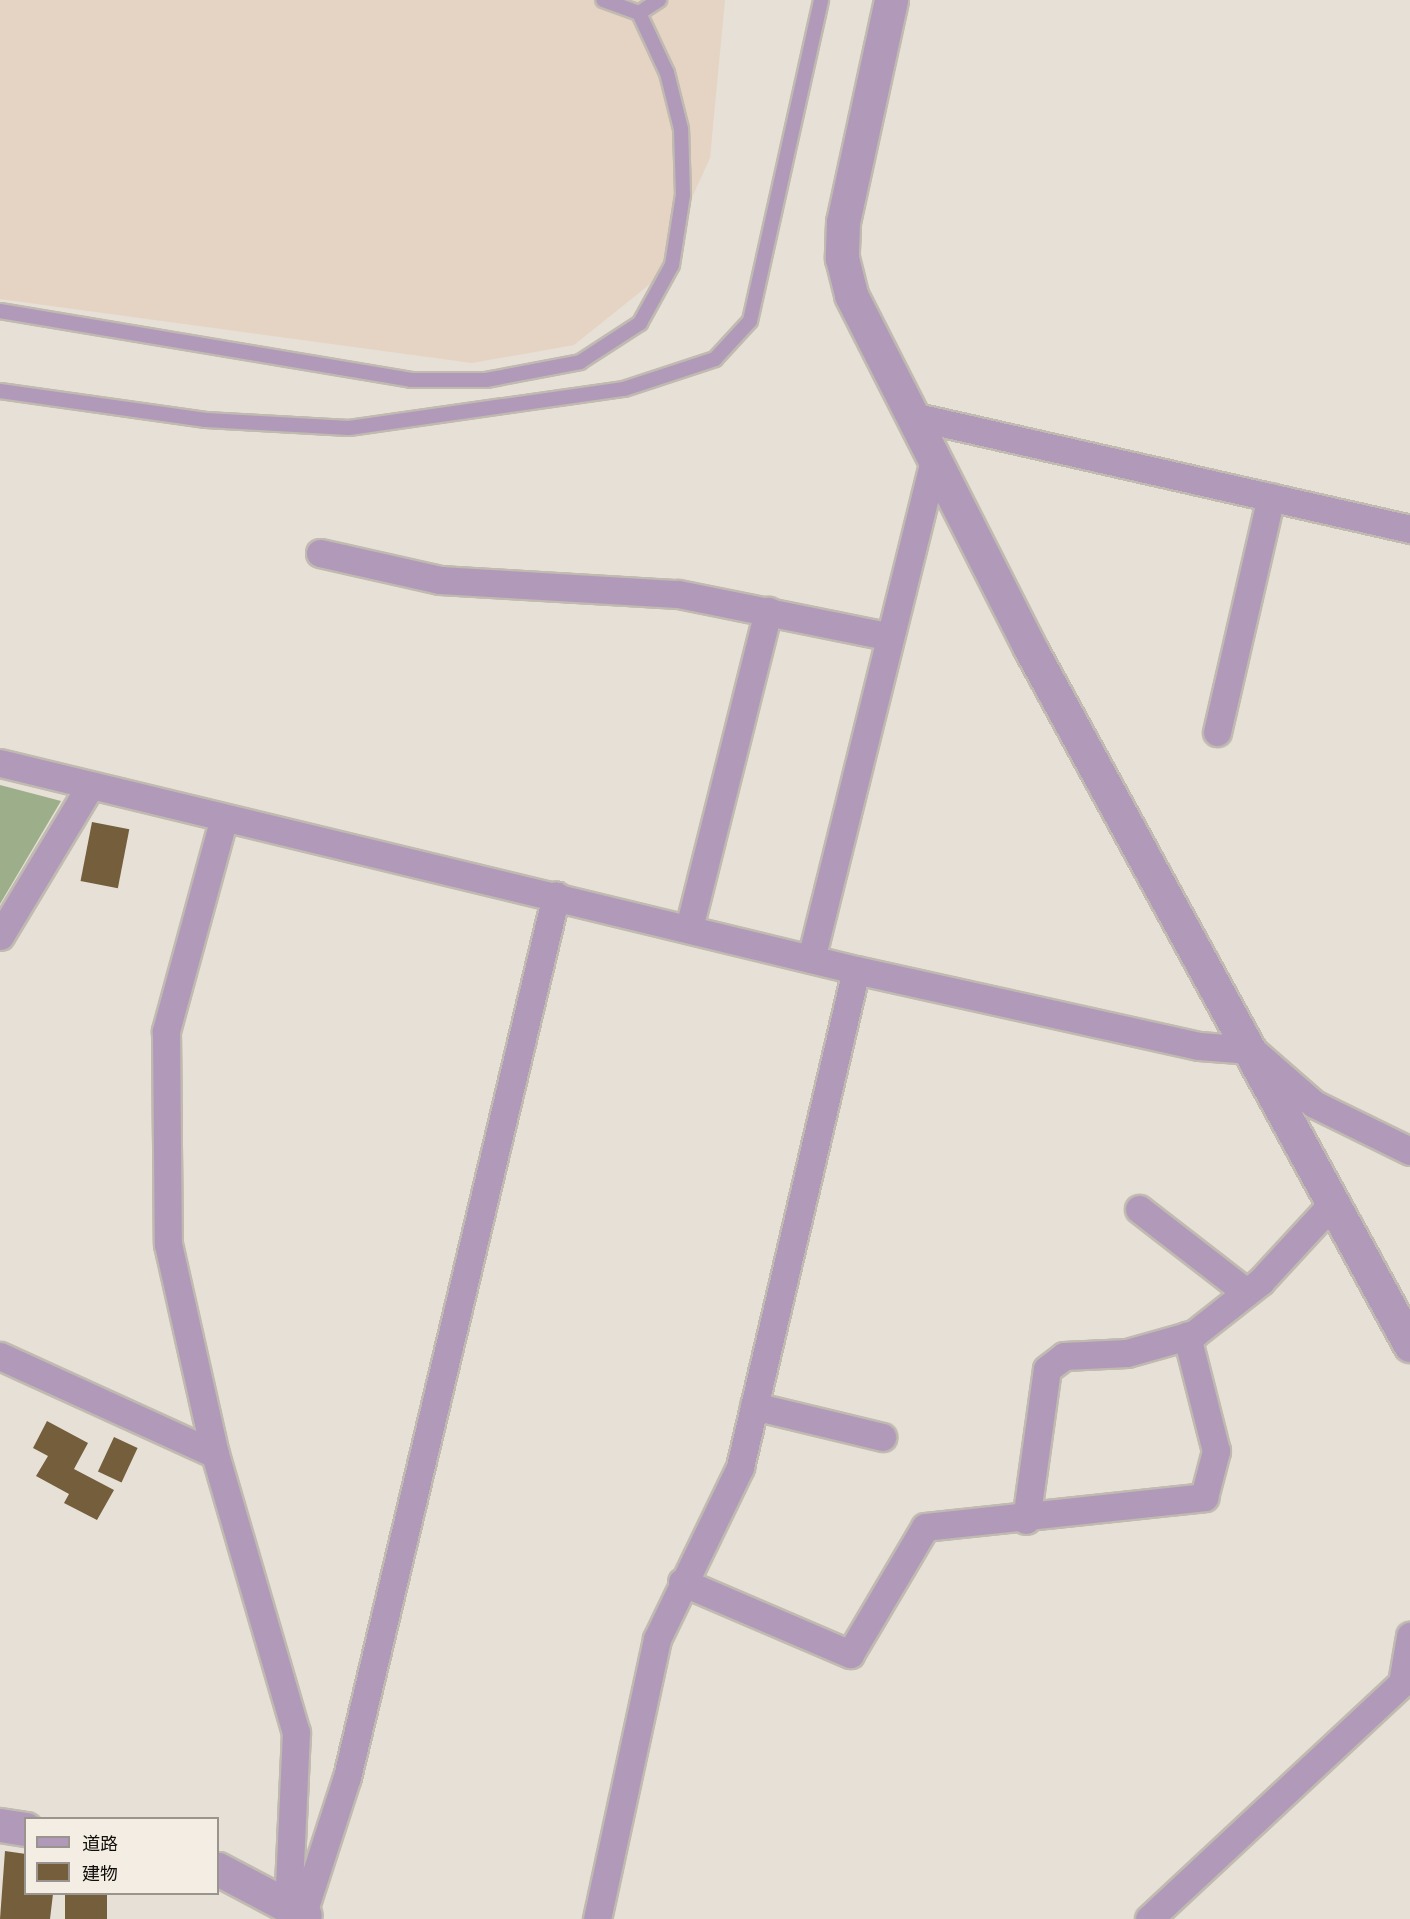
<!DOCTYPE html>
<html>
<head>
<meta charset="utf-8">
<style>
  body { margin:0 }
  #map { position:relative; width:1410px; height:1919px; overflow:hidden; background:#e6e0d6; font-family:Karla,"Noto Sans JP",sans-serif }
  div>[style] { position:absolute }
  .industrial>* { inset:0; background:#e5d4c3 }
  .forest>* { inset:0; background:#9caf8a }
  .building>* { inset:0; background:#755e3c; transform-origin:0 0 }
  .roads { filter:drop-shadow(2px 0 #c0bab1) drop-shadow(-2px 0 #c0bab1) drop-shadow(0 2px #c0bab1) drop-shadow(0 -2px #c0bab1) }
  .service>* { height:14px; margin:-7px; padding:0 7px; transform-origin:7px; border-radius:7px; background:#b199b9 }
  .minor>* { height:27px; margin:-13.5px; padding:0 13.5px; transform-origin:13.5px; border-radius:13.5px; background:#b199b9 }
  .tertiary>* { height:33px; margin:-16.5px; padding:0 16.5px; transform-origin:16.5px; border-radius:16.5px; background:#b199b9 }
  span { translate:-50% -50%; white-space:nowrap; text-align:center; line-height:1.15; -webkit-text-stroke:5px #f4ede3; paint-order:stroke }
  .legend { position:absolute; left:24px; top:1817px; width:195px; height:78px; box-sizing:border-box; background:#f4ede3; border:2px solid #99948d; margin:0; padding:8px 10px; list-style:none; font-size:18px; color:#110f0b }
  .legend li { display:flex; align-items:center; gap:12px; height:30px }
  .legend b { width:30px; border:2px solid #99948d }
</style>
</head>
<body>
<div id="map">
  <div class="industrial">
    <div style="clip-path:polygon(0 0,725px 0,710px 158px,654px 281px,574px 345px,472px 363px,0 299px)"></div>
  </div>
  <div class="forest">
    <div style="clip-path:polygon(0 785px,61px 801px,0 904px)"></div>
  </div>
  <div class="building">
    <div style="left:92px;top:822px;width:38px;height:60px;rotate:11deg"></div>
    <div style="clip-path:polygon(47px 1421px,88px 1443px,74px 1469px,114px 1490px,97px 1520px,64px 1503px,69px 1494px,36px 1476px,48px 1456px,33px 1448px)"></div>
    <div style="left:114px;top:1437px;width:26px;height:38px;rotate:25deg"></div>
    <div style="clip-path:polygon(5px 1851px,26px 1854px,26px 1894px,53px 1894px,50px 1919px,0 1919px)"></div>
    <div style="left:65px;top:1894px;width:42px;height:25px"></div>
  </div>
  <div class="roads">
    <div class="service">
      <div style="left:639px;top:13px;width:24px;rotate:-33deg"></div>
      <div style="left:0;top:311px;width:417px;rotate:9.5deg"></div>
      <div style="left:411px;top:380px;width:75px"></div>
      <div style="left:486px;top:380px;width:96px;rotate:-10.8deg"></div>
      <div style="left:580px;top:362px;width:72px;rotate:-33deg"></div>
      <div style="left:640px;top:323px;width:66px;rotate:-61.1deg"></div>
      <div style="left:672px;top:265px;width:71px;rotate:-81.1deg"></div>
      <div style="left:683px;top:195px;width:66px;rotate:-91.7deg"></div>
      <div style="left:681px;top:129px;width:58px;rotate:-104deg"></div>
      <div style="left:667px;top:73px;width:66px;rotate:-115deg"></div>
      <div style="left:639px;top:13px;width:38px;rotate:-160deg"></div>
      <div style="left:0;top:391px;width:208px;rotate:8deg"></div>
      <div style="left:206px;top:420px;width:143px;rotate:3.2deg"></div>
      <div style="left:349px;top:428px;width:278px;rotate:-8.1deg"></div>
      <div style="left:624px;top:389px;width:96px;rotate:-18.2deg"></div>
      <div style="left:715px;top:359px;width:52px;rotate:-47.4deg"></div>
      <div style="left:750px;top:321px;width:329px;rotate:-77.5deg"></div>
    </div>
    <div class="minor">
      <div style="left:912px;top:416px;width:511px;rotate:12.78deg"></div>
      <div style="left:320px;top:553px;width:123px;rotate:12.7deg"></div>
      <div style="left:440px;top:580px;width:238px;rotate:3.4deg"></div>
      <div style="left:678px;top:594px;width:213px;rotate:11.4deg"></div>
      <div style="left:1217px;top:732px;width:241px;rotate:-77.1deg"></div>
      <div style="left:0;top:763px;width:881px;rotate:13.59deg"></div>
      <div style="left:856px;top:970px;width:351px;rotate:12.5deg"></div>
      <div style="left:1199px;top:1046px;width:53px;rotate:4.3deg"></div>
      <div style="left:1252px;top:1050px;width:82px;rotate:41.1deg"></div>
      <div style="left:1314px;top:1104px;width:107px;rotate:26.1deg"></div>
      <div style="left:223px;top:821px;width:218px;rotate:105.2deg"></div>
      <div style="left:166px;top:1031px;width:213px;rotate:89.5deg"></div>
      <div style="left:168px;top:1244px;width:215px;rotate:77.4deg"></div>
      <div style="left:215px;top:1454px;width:290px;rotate:73.8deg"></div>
      <div style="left:296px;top:1732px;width:174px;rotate:92.6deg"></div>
      <div style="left:689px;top:928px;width:327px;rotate:-76deg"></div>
      <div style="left:0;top:936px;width:175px;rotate:-59deg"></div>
      <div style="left:811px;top:959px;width:514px;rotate:-76.15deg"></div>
      <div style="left:1139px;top:1209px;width:135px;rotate:37.8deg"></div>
      <div style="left:0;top:1356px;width:236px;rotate:24.5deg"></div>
      <div style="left:754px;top:1406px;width:132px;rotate:13.6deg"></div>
      <div style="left:1026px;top:1520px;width:152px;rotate:-82.1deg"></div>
      <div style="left:1047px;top:1369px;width:21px;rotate:-37deg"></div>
      <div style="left:1064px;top:1356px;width:63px;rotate:-2.7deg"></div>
      <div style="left:1127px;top:1353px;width:70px;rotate:-15.8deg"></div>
      <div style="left:1194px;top:1334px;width:85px;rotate:-38.3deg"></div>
      <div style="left:1261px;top:1281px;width:106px;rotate:-47.3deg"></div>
      <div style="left:682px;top:1582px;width:183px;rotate:23.2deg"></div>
      <div style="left:850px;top:1654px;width:147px;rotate:-59.4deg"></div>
      <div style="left:925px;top:1527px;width:281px;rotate:-6.1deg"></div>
      <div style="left:1204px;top:1497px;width:48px;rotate:-75.4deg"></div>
      <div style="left:1216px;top:1451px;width:119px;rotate:-104.2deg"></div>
      <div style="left:301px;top:1919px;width:149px;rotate:-72.1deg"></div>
      <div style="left:347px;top:1777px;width:906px;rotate:-76.67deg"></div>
      <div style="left:597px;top:1919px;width:286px;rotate:-77.9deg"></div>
      <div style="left:657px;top:1639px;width:191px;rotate:-64.2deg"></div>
      <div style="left:740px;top:1467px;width:510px;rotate:-76.86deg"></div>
      <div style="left:1149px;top:1919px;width:346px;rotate:-43deg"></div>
      <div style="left:1402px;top:1683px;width:48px;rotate:-80.3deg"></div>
    </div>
    <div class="tertiary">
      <div style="left:891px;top:0;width:227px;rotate:102.2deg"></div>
      <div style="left:843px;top:222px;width:36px;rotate:92deg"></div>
      <div style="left:842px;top:258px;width:38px;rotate:76deg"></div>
      <div style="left:851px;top:295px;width:396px;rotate:63.1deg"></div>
      <div style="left:1030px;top:648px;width:794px;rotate:61.4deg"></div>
      <div style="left:0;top:1825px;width:26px;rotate:9deg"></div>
      <div style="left:218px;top:1869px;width:98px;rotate:27.9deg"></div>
    </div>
  </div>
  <ul class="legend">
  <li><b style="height:8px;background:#b199b9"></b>道路</li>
  <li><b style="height:16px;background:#755e3c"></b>建物</li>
  </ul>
</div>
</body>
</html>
